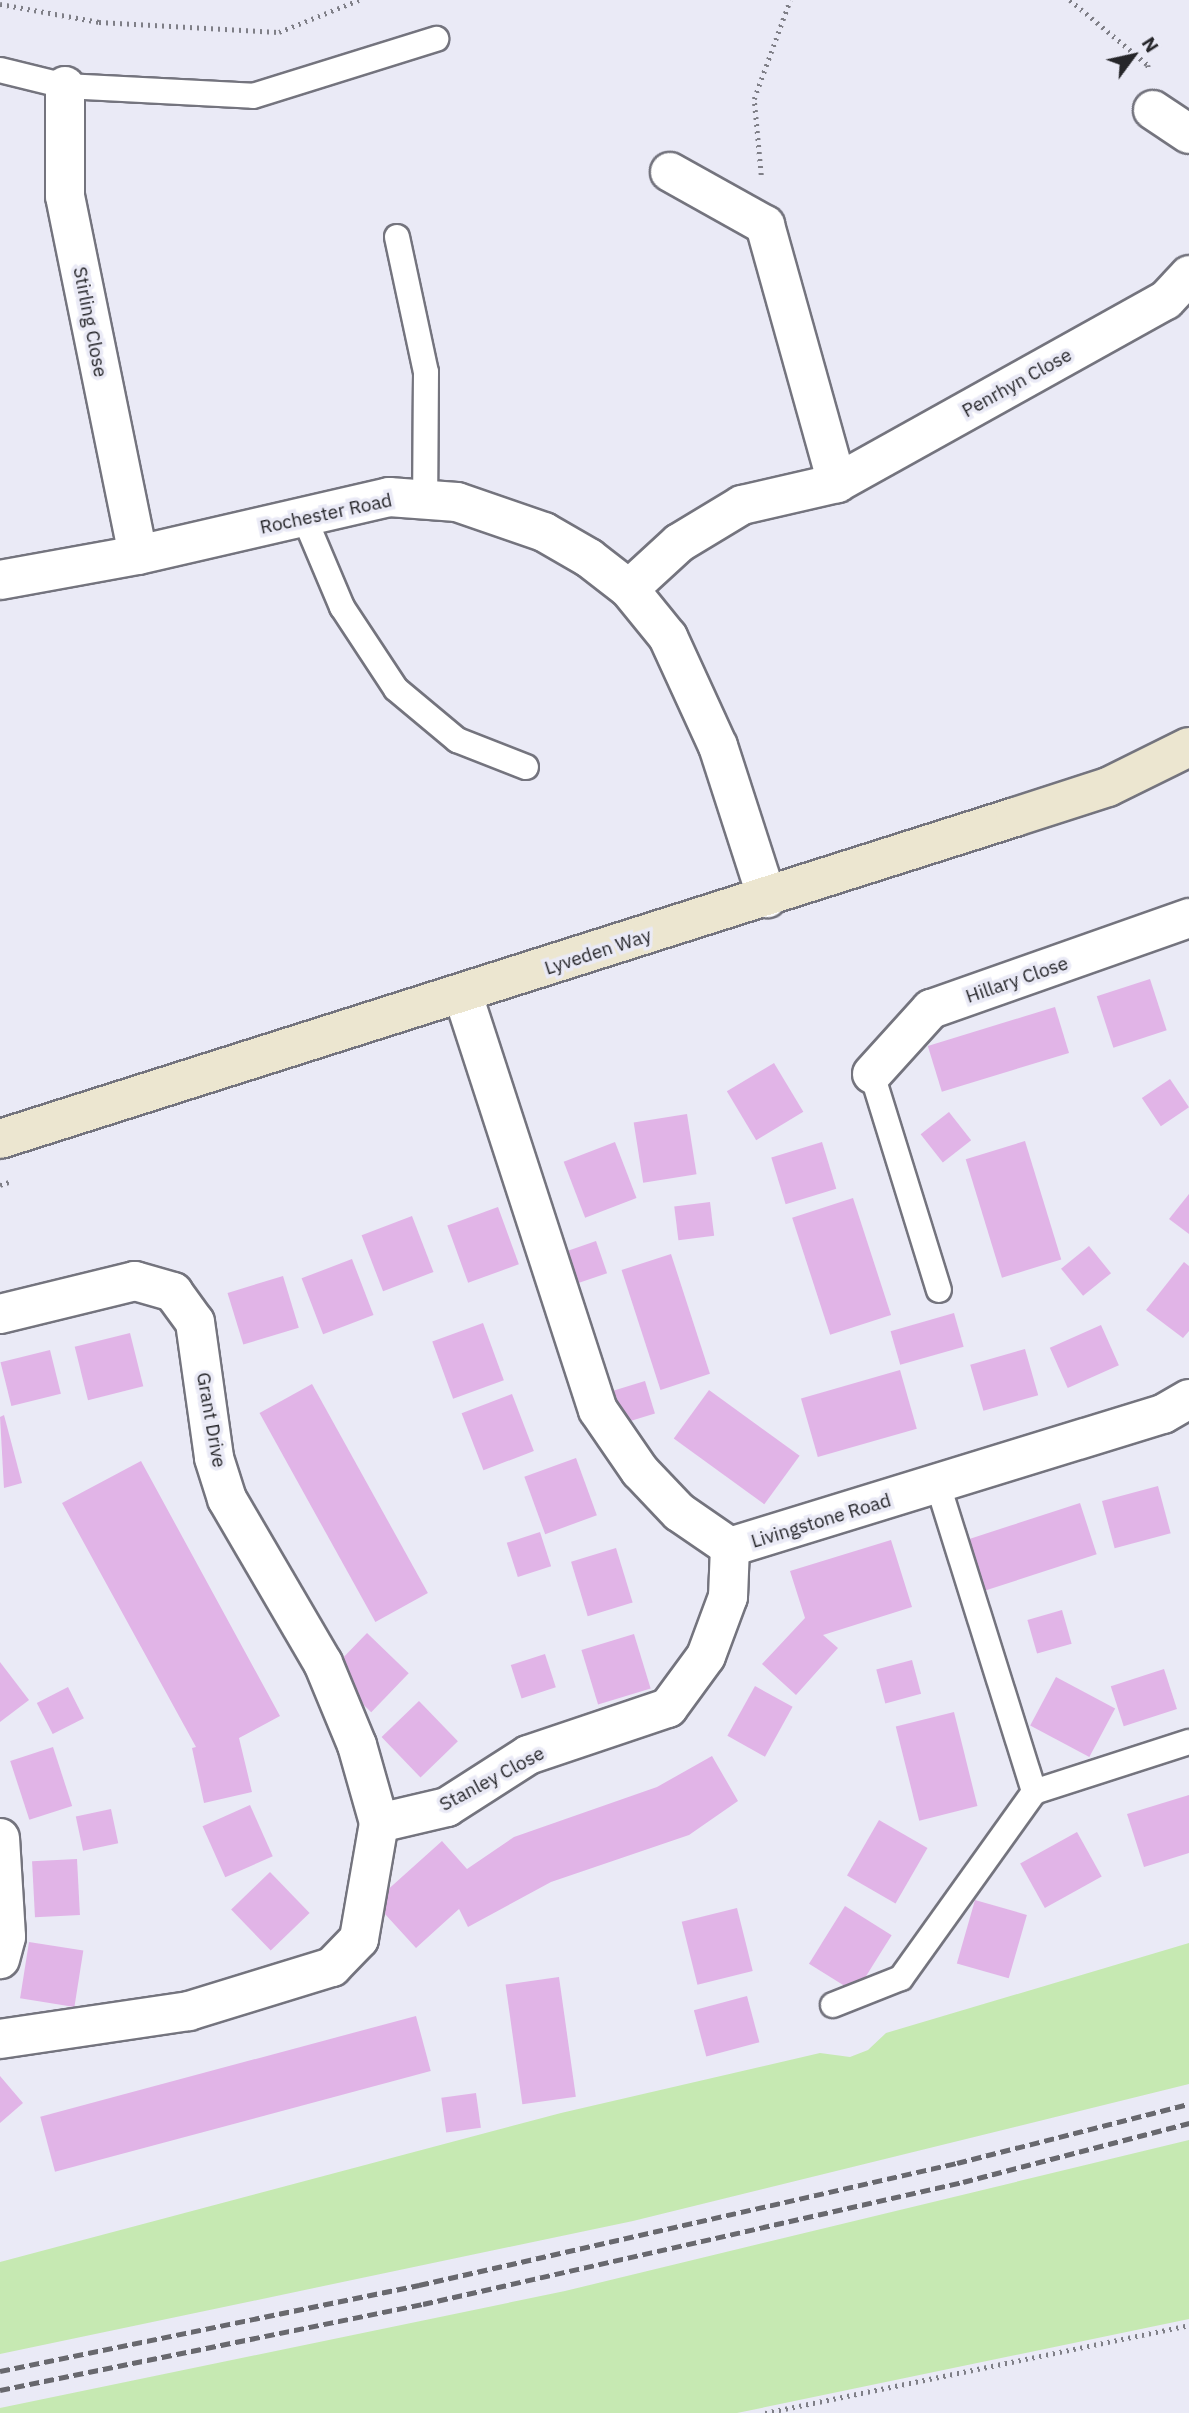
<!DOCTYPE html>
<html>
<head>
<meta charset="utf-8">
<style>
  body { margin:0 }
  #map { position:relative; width:1189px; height:2413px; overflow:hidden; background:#eaeaf6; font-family:"IBM Plex Sans",sans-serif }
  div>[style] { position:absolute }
  .green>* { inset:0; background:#c6e9b2 }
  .building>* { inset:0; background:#e1b4e7; transform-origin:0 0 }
  .path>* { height:4.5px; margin-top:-2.25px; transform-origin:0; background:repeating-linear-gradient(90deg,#7f7f87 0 2px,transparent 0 7px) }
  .roads { filter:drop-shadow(2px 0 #74747e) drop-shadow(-2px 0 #74747e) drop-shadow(0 2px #74747e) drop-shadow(0 -2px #74747e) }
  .lane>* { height:24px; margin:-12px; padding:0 12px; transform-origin:12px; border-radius:12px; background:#fff }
  .street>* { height:38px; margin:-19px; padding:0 19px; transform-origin:19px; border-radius:19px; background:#fff }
  .secondary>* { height:38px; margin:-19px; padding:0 19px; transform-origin:19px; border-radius:19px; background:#ece6d0 }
  .rail>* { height:5px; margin-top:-2.5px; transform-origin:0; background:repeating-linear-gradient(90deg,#68686e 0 10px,transparent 0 15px) }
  span { translate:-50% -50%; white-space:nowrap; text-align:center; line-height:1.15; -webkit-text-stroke:7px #eaeaf6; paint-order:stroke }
  .street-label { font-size:19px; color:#26262a }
  .north { position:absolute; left:1098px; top:21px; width:70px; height:70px; -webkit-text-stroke:5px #eaeaf6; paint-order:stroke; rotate:57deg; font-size:19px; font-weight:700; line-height:28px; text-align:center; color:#26262a }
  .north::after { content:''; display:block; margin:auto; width:24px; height:32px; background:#26262a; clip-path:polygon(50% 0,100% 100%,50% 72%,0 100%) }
</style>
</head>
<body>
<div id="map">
  <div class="green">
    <div style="clip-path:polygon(1189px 1943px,1189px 2084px,633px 2221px,0 2354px,0 2262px,561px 2113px,820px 2053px,850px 2057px,868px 2050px,886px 2033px)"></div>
    <div style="clip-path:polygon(1189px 2140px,1189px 2319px,737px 2413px,0 2413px,0 2408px,565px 2291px)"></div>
  </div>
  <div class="building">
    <div style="left:1150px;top:979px;width:54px;height:56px;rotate:72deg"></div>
    <div style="left:1055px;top:1007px;width:48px;height:133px;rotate:73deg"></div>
    <div style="left:774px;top:1063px;width:57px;height:55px;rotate:59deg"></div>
    <div style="left:1170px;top:1079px;width:34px;height:34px;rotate:56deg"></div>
    <div style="left:949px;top:1112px;width:36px;height:36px;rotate:52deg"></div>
    <div style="left:687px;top:1114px;width:61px;height:54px;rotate:81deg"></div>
    <div style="left:1025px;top:1141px;width:124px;height:62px;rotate:73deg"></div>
    <div style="left:615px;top:1142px;width:60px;height:55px;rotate:69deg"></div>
    <div style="left:822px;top:1142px;width:49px;height:53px;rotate:73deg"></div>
    <div style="clip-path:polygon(1189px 1194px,1189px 1234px,1169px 1219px)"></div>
    <div style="left:853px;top:1198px;width:123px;height:64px;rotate:72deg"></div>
    <div style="left:710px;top:1202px;width:34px;height:36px;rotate:83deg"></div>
    <div style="left:498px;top:1207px;width:61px;height:54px;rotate:70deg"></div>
    <div style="left:412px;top:1216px;width:60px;height:54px;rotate:69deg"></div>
    <div style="left:596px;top:1241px;width:34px;height:35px;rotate:71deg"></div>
    <div style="left:1089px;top:1246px;width:35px;height:36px;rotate:51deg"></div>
    <div style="left:671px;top:1254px;width:126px;height:52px;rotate:72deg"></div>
    <div style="left:352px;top:1259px;width:60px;height:54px;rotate:69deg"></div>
    <div style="clip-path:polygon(1184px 1262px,1189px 1266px,1189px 1331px,1183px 1338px,1146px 1310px)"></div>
    <div style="left:283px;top:1276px;width:54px;height:58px;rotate:73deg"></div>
    <div style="left:954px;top:1313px;width:35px;height:66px;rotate:74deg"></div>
    <div style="left:483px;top:1323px;width:61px;height:54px;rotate:70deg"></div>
    <div style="left:1101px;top:1325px;width:44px;height:56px;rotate:66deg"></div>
    <div style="left:130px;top:1333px;width:55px;height:57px;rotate:76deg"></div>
    <div style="left:1025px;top:1349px;width:48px;height:57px;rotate:74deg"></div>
    <div style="left:50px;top:1350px;width:45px;height:51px;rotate:76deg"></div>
    <div style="left:900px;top:1370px;width:61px;height:103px;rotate:74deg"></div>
    <div style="left:645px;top:1381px;width:34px;height:35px;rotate:73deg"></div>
    <div style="left:312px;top:1384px;width:239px;height:60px;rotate:61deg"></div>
    <div style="left:709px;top:1390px;width:112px;height:60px;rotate:36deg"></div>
    <div style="left:512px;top:1394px;width:61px;height:54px;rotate:69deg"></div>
    <div style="clip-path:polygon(4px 1415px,22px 1483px,4px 1488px,0 1417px)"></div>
    <div style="left:576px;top:1458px;width:61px;height:55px;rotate:70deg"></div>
    <div style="clip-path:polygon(141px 1461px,280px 1716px,239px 1738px,252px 1792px,204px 1803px,192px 1748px,196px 1747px,62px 1503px)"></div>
    <div style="left:1158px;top:1486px;width:49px;height:58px;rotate:75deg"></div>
    <div style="left:1080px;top:1503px;width:54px;height:122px;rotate:72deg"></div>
    <div style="left:540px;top:1532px;width:36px;height:35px;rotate:72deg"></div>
    <div style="clip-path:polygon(891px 1540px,912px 1607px,823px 1635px,838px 1648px,796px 1695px,762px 1664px,805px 1618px,790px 1571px)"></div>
    <div style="left:616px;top:1548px;width:57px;height:47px;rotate:73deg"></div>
    <div style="left:1062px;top:1610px;width:35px;height:36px;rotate:74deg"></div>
    <div style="left:367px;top:1633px;width:58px;height:54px;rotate:44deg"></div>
    <div style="left:634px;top:1634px;width:57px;height:55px;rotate:73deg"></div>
    <div style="left:545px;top:1654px;width:35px;height:36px;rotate:72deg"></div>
    <div style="left:912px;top:1660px;width:35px;height:37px;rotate:75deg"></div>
    <div style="clip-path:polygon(0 1662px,29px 1700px,0 1722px)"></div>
    <div style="left:1164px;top:1669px;width:42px;height:56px;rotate:72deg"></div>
    <div style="left:1056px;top:1677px;width:67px;height:55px;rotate:28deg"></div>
    <div style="left:755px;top:1686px;width:43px;height:57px;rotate:29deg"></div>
    <div style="left:68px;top:1687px;width:35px;height:35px;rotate:63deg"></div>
    <div style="left:419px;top:1701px;width:56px;height:52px;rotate:46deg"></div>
    <div style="left:954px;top:1712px;width:97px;height:60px;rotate:76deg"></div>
    <div style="left:53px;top:1747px;width:62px;height:45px;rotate:72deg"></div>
    <div style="clip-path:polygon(712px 1756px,738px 1801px,689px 1835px,551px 1882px,468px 1927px,459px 1909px,416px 1948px,374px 1902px,442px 1841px,467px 1869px,514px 1837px,657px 1787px)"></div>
    <div style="clip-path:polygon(1189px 1795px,1189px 1853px,1144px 1867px,1127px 1814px)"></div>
    <div style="left:250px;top:1805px;width:56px;height:52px;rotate:66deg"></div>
    <div style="left:111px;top:1809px;width:35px;height:36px;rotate:78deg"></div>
    <div style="left:879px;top:1820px;width:56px;height:64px;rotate:30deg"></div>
    <div style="left:1077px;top:1832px;width:51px;height:65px;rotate:61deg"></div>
    <div style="left:77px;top:1859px;width:56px;height:45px;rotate:87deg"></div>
    <div style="left:270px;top:1872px;width:57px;height:54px;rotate:46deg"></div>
    <div style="left:975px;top:1900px;width:54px;height:66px;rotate:16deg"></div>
    <div style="left:845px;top:1906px;width:55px;height:68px;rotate:32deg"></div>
    <div style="left:737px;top:1908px;width:65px;height:57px;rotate:76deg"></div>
    <div style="left:29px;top:1942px;width:55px;height:57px;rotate:9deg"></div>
    <div style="left:559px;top:1977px;width:121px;height:54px;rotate:82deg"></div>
    <div style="left:747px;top:1996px;width:48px;height:55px;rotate:75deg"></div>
    <div style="left:416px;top:2016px;width:57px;height:389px;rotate:75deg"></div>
    <div style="clip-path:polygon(0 2076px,23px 2103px,0 2123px)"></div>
    <div style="left:476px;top:2093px;width:35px;height:35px;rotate:82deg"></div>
  </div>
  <div class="path">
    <div style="left:1070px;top:0;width:102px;rotate:39.8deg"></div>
    <div style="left:1148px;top:65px;width:6px;rotate:81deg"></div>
    <div style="left:0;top:4px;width:101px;rotate:10.3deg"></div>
    <div style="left:99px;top:22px;width:180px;rotate:3.2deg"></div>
    <div style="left:279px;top:32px;width:86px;rotate:-21.8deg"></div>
    <div style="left:761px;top:175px;width:76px;rotate:-95.3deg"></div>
    <div style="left:754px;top:99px;width:105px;rotate:-70deg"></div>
    <div style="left:0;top:1185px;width:13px;rotate:-18deg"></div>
    <div style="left:765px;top:2413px;width:433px;rotate:-11.7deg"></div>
  </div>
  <div class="roads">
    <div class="lane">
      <div style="left:0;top:70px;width:67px;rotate:13.8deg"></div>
      <div style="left:65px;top:86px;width:188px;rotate:3deg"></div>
      <div style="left:253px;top:96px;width:192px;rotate:-17.3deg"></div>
      <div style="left:397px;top:237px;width:138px;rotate:77.9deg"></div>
      <div style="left:426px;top:372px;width:128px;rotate:90.4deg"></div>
      <div style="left:304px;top:517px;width:98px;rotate:67.1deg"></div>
      <div style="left:342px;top:607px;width:98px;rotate:56.6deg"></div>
      <div style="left:396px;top:689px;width:80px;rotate:39.9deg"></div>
      <div style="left:457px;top:740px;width:74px;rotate:21.4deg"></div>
      <div style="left:872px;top:1074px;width:226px;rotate:72.8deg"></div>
      <div style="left:938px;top:1485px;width:322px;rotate:72.6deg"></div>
      <div style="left:833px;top:2005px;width:73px;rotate:-21.7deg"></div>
      <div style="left:901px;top:1978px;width:229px;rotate:-54.4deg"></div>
      <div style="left:1034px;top:1792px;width:163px;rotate:-17.9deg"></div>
    </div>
    <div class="street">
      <div style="left:65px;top:86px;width:110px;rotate:90deg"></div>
      <div style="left:65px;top:196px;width:366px;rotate:78.5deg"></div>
      <div style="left:1153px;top:110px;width:43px;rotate:33.7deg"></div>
      <div style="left:670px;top:172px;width:109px;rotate:29.2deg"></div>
      <div style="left:765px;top:225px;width:268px;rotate:74.4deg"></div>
      <div style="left:0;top:580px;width:140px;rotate:-10.3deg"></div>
      <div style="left:138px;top:555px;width:258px;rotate:-13deg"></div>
      <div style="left:389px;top:497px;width:68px;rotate:4.2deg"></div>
      <div style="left:457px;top:502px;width:92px;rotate:19deg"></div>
      <div style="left:544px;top:532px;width:52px;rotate:30deg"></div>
      <div style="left:589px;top:558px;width:51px;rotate:37.8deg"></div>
      <div style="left:629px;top:589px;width:62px;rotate:50.9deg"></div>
      <div style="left:668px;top:637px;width:120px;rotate:65.4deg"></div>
      <div style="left:718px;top:746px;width:160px;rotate:72.1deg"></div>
      <div style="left:629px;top:589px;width:68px;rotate:-42.6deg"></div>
      <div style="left:679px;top:543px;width:74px;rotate:-31.1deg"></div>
      <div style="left:742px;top:505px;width:98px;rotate:-13deg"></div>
      <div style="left:837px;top:483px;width:376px;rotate:-29.1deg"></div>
      <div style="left:1166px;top:300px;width:34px;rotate:-47deg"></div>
      <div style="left:463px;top:995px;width:436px;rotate:72deg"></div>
      <div style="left:598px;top:1410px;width:74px;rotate:55.5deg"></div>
      <div style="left:640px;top:1471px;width:57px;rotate:46.4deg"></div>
      <div style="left:679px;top:1512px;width:62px;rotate:34.5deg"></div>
      <div style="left:730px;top:1547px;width:453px;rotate:-17.1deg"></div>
      <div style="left:1163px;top:1414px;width:30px;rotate:-30deg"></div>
      <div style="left:872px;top:1074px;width:88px;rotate:-47.8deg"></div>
      <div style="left:931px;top:1009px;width:274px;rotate:-19.4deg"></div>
      <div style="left:0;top:1314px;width:139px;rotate:-13.7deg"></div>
      <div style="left:135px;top:1281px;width:40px;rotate:16deg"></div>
      <div style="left:173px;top:1292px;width:37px;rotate:54deg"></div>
      <div style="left:195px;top:1322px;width:137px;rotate:82deg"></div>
      <div style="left:214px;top:1458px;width:43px;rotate:72.4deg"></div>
      <div style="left:227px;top:1499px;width:190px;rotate:59.7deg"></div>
      <div style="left:323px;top:1663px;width:89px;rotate:67.5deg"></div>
      <div style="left:357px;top:1745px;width:81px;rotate:74.2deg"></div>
      <div style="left:379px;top:1823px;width:118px;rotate:99.8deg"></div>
      <div style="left:359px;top:1939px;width:39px;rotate:134deg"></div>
      <div style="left:332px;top:1967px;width:150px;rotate:162.9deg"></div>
      <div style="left:189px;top:2011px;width:191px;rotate:171.6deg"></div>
      <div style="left:379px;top:1823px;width:70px;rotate:-13.2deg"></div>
      <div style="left:447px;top:1807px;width:96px;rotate:-32.7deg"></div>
      <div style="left:528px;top:1755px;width:148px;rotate:-18.6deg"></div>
      <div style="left:668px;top:1708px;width:64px;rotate:-53.8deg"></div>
      <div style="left:706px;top:1656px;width:63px;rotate:-69.6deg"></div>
      <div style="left:728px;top:1597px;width:50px;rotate:-87.7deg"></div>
      <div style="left:0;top:1838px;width:99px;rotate:86.5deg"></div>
      <div style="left:6px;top:1937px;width:23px;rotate:105deg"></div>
    </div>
    <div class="secondary">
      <div style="left:0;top:1139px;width:1065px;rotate:-17.6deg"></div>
      <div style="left:1015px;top:817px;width:98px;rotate:-17.9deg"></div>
      <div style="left:1108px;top:787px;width:90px;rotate:-26.3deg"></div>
    </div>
  </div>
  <div class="rail">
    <div style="left:0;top:2371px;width:428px;rotate:-11.6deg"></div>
    <div style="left:419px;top:2285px;width:552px;rotate:-12.78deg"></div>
    <div style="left:957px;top:2163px;width:239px;rotate:-14.3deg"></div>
    <div style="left:0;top:2390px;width:432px;rotate:-11.5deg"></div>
    <div style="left:423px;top:2304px;width:554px;rotate:-12.73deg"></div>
    <div style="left:963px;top:2182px;width:234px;rotate:-14.6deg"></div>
  </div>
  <div class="street-label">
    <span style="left:90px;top:322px;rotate:79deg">Stirling Close</span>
    <span style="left:1017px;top:383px;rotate:-29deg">Penrhyn Close</span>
    <span style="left:326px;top:514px;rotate:-12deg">Rochester Road</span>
    <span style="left:598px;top:952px;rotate:-18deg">Lyveden Way</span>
    <span style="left:1017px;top:980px;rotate:-19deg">Hillary Close</span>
    <span style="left:211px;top:1420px;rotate:80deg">Grant Drive</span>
    <span style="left:821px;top:1521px;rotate:-17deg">Livingstone Road</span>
    <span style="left:492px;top:1779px;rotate:-28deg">Stanley Close</span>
  </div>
  <div class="north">N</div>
</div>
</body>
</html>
